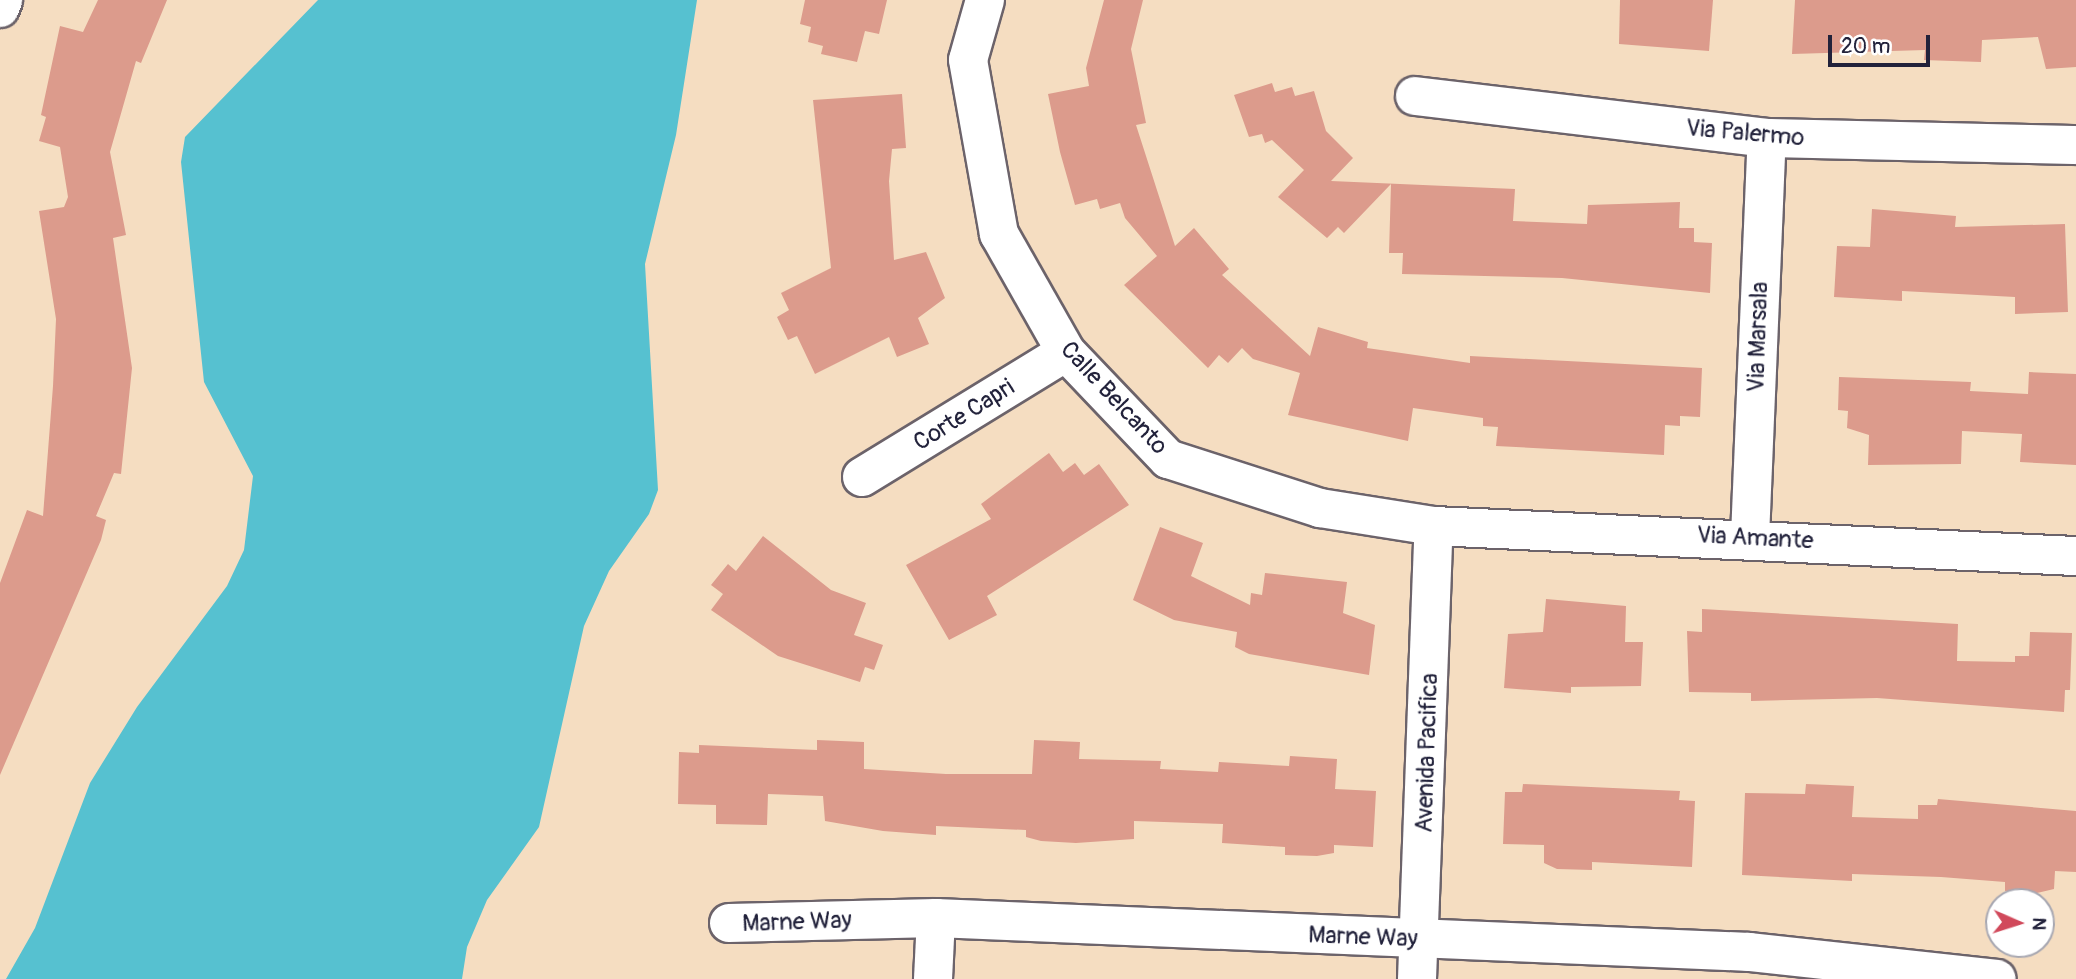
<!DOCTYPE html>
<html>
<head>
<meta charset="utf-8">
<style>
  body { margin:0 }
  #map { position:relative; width:2076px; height:979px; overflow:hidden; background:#f5ddc1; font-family:Pangolin,sans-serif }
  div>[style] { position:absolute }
  .water>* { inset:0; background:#56c1d0 }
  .building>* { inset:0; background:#dc9b8c }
  .roads { filter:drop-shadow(2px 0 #6c636a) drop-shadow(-2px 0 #6c636a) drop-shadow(0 2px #6c636a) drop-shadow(0 -2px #6c636a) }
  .minor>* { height:38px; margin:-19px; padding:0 19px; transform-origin:19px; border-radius:19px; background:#fff }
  span { translate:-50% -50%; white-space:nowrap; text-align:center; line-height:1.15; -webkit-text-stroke:5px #fff; paint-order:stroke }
  .street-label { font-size:24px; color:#22223b }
  .north { position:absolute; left:1985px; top:888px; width:70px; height:70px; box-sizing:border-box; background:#fff; border:2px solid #a7a7b1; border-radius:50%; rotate:93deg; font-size:19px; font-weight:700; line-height:28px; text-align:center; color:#22223b }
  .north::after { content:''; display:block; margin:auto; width:24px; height:32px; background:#d1495b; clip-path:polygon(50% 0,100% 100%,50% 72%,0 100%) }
  .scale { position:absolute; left:1828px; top:35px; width:102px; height:32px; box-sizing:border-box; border:4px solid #22223b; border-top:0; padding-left:9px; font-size:21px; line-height:24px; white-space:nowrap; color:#22223b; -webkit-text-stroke:5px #fff; paint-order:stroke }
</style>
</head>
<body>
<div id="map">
  <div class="water">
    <div style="clip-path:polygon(318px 0,697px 0,676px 135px,645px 264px,658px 490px,649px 514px,609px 571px,584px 626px,539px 827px,487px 900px,467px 947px,462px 979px,6px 979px,35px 928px,90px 783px,137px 707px,227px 586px,244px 550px,253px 476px,204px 382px,181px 162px,185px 137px)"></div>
  </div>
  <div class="building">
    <div style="clip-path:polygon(98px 0,167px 0,141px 63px,136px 61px,110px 152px,126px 235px,113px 238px,132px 368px,121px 474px,114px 473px,96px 516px,106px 520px,101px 540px,0 775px,0 583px,27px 510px,43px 516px,53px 386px,56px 319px,39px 211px,64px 207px,68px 197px,60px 147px,39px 141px,46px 117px,41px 115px,60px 26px,83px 32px)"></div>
    <div style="clip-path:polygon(805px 0,887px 0,879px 34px,865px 31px,857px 62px,821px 54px,823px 46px,808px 42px,811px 27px,800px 24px)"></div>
    <div style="clip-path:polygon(1104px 0,1143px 0,1131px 49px,1146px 123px,1136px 125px,1175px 246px,1194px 228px,1229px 269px,1222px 275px,1310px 356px,1318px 327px,1368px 342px,1367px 348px,1470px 363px,1470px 356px,1702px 368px,1700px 417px,1680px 416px,1680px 426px,1665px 425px,1664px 455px,1496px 446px,1498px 427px,1483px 426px,1483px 418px,1413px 408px,1408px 441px,1288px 415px,1300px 373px,1253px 359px,1242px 348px,1228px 363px,1219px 355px,1208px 368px,1124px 285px,1157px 256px,1125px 218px,1120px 203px,1100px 209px,1097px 199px,1075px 205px,1060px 152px,1048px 94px,1089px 86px,1086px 68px)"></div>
    <div style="clip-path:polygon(1620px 0,1713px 0,1709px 51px,1619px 44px)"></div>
    <div style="clip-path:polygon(1795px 0,2076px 0,2076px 67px,2046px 69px,2038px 37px,1982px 40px,1981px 62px,1924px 60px,1925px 50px,1792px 54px)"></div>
    <div style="clip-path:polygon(1272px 83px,1275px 92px,1292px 87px,1295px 96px,1314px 91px,1326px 131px,1353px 158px,1331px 181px,1515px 189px,1513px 221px,1587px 224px,1588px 205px,1680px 202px,1679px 228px,1694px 228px,1694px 242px,1712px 243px,1710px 293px,1562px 278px,1402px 274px,1403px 253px,1389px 253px,1391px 184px,1344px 233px,1338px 227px,1327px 238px,1278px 197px,1304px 170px,1272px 140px,1265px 143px,1262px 134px,1249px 137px,1234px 95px)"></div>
    <div style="clip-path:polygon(902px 94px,906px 148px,892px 149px,889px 181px,894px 260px,926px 252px,945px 298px,918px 318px,929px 344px,897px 357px,889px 337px,815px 374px,797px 336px,788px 340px,777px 317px,789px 310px,781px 293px,831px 268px,813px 100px)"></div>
    <div style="clip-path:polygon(1872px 209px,1956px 216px,1955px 227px,2065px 224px,2068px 312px,2015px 314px,2015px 297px,1902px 291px,1902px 301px,1834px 297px,1837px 246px,1870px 247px)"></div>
    <div style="clip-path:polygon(2029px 372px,2076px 374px,2076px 465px,2020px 462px,2022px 434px,1962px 431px,1961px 464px,1868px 465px,1869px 435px,1847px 428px,1848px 411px,1838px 410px,1839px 377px,1971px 382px,1970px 391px,2028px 394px)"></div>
    <div style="clip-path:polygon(1049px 453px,1063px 472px,1075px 463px,1084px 475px,1099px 464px,1129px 505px,987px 596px,997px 615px,949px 640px,906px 565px,991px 519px,981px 504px)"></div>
    <div style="clip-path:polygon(1160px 527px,1203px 543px,1191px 576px,1250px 605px,1251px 593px,1262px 595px,1265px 573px,1347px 582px,1343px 613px,1375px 625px,1369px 675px,1249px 654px,1235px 647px,1237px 632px,1174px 620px,1133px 600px)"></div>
    <div style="clip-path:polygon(763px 536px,831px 590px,866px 603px,854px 635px,883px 645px,874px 670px,865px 667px,860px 682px,778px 656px,711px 610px,723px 594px,711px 585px,728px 564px,736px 571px)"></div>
    <div style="clip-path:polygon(1546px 599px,1626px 606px,1625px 642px,1643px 642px,1641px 686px,1571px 687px,1571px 693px,1504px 688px,1508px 634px,1543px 632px)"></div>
    <div style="clip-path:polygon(1702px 609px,1958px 624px,1957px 661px,2015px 662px,2015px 656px,2029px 656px,2030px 632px,2072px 633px,2070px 690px,2065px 690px,2064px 712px,1877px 698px,1751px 701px,1751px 693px,1689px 692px,1687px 631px,1702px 632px)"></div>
    <div style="clip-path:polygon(817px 740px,864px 742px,864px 769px,946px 774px,1032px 774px,1034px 740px,1080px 742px,1079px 759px,1161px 761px,1160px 769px,1218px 772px,1219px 762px,1289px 766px,1290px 756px,1337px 759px,1335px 789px,1376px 791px,1373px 847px,1334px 845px,1334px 853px,1317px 856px,1285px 855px,1285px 847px,1222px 843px,1223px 824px,1134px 821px,1134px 839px,1076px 843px,1041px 841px,1026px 837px,1026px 830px,936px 826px,936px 835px,883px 831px,825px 821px,823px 796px,768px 794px,767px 825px,716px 824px,716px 805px,678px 804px,679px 752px,699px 753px,699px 745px,817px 750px)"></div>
    <div style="clip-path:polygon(1523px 784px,1680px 791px,1679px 800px,1695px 801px,1692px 867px,1592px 862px,1592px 870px,1557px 869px,1544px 863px,1544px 845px,1503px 844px,1505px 792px,1522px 792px)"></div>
    <div style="clip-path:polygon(1806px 784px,1854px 786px,1852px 817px,1918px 819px,1918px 805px,1937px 805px,1938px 799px,2076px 811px,2076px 872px,2055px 871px,2054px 889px,2037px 893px,2005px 891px,2005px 882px,1941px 877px,1852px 874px,1852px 881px,1742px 875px,1745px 793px,1805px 794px)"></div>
  </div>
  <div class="roads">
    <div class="minor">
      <div style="left:985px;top:0;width:62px;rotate:105.8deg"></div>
      <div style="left:968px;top:60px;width:177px;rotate:79.9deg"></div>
      <div style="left:999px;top:234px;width:136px;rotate:60.4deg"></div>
      <div style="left:1066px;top:352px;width:148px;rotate:46.4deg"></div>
      <div style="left:1168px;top:459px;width:160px;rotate:17.9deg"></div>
      <div style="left:1320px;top:508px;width:115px;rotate:9deg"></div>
      <div style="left:1434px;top:526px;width:643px;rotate:2.68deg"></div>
      <div style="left:0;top:8px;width:9px;rotate:-69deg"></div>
      <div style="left:1415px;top:96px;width:354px;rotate:6.8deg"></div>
      <div style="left:1767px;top:138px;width:309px;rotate:1.3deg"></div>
      <div style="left:862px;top:477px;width:239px;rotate:-31.5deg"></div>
      <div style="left:1750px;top:537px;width:399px;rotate:-87.6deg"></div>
      <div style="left:729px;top:923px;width:207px;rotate:-1.4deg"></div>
      <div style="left:936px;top:918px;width:814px;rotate:2.39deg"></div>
      <div style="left:1749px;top:952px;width:249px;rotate:6.2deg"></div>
      <div style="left:933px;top:979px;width:61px;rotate:-87.2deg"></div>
      <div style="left:1417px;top:979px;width:453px;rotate:-87.9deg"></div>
    </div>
  </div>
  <div class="street-label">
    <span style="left:1745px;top:133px;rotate:5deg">Via Palermo</span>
    <span style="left:1758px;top:337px;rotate:-88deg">Via Marsala</span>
    <span style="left:1114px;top:398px;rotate:47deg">Calle Belcanto</span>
    <span style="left:964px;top:415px;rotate:-32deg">Corte Capri</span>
    <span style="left:1755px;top:538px;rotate:3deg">Via Amante</span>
    <span style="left:1427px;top:753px;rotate:-88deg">Avenida Pacifica</span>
    <span style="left:797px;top:922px;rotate:-2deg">Marne Way</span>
    <span style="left:1363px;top:937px;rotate:2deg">Marne Way</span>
  </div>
  <div class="north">N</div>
  <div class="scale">20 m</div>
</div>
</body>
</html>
